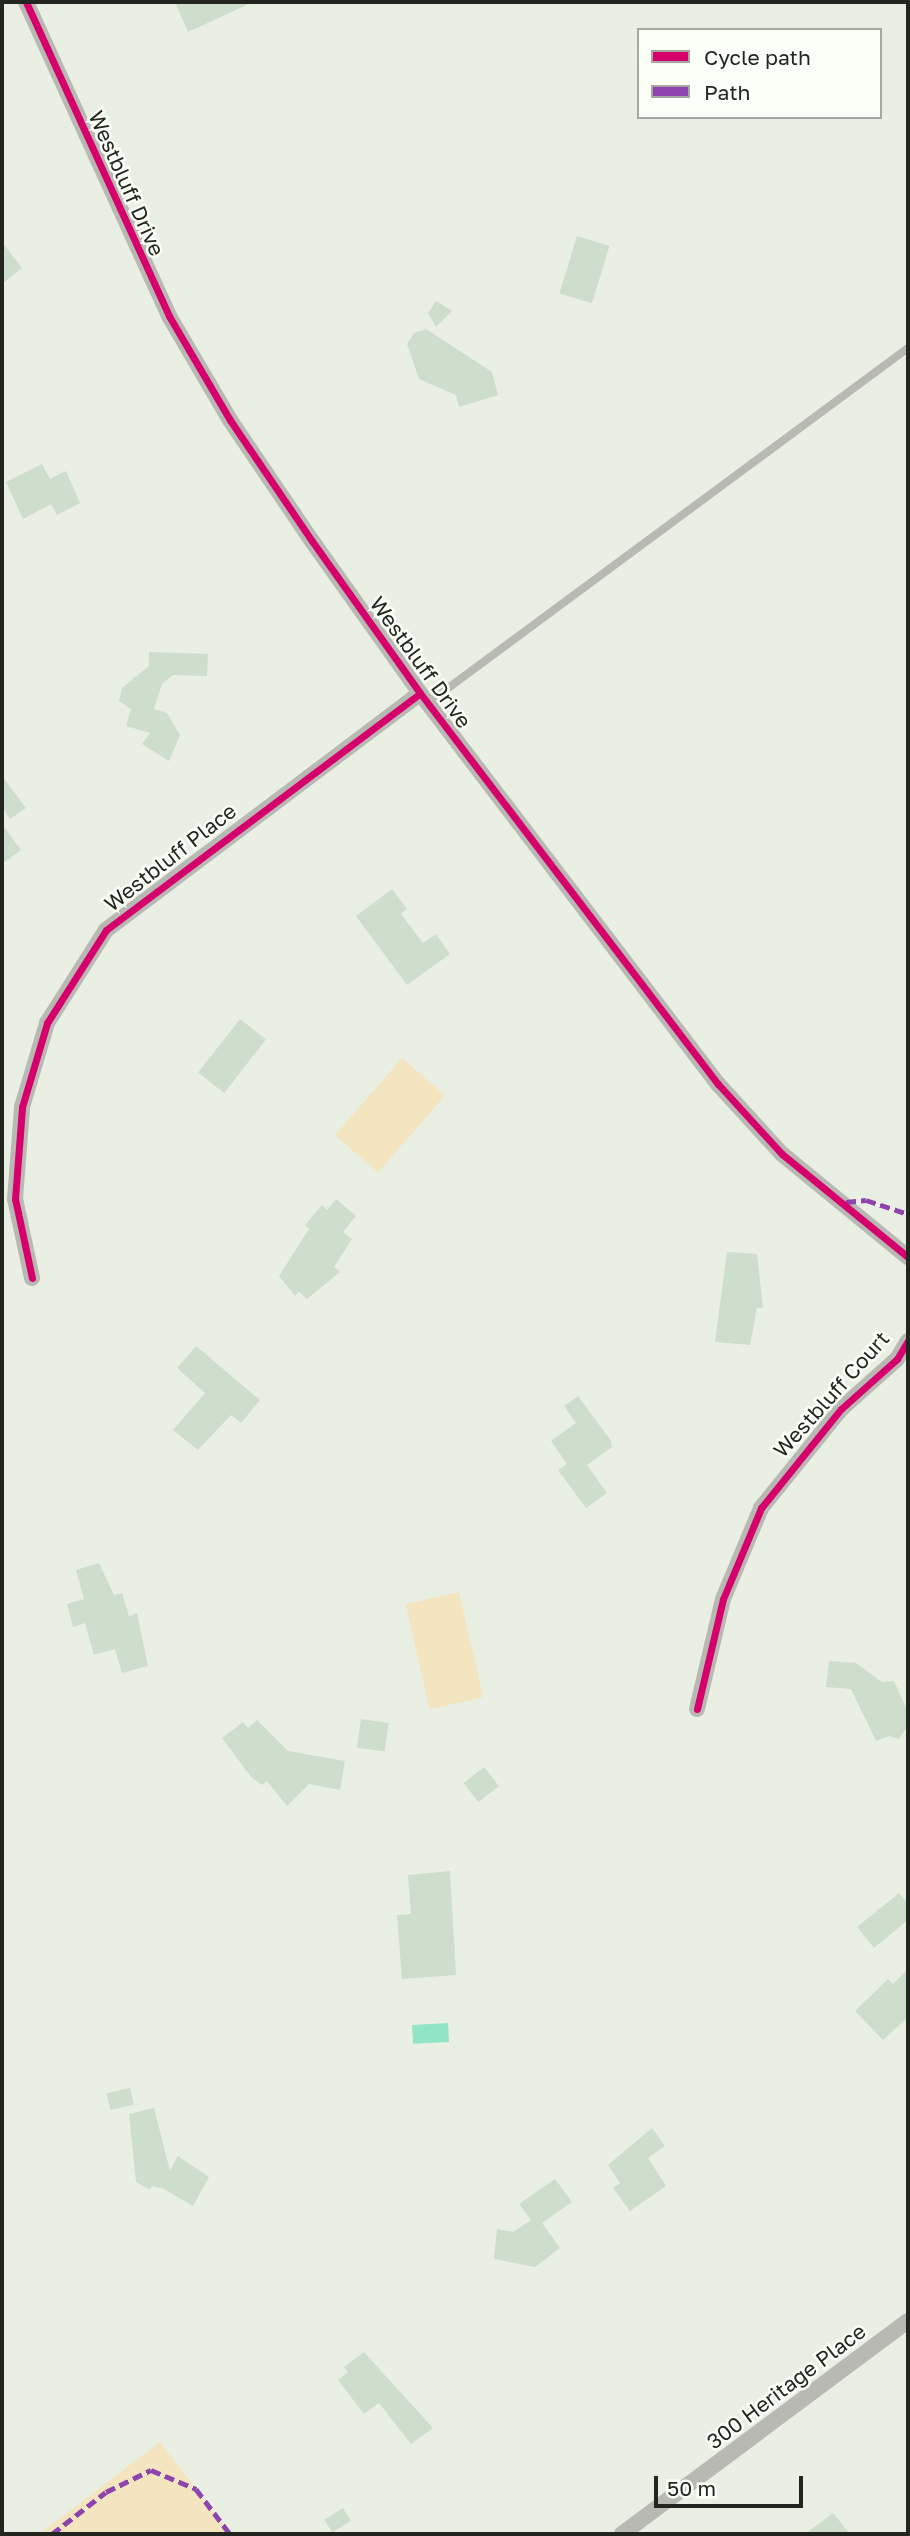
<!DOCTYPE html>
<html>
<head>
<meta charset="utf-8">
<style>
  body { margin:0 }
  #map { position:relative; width:910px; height:2536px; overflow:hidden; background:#eaefe4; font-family:"Golos Text",sans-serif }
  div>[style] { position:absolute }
  .green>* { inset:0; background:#f3e5c0; transform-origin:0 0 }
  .water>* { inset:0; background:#91e4c4; transform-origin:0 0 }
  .building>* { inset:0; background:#cddecc; transform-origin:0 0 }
  .lane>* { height:8px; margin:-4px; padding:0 4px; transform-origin:4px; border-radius:4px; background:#b9b9b4 }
  .street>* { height:16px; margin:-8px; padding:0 8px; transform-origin:8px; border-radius:8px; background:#b9b9b4 }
  .quiet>* { height:5px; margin-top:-2.5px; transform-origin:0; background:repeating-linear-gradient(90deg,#8e44ad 0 10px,transparent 0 15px) }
  .cycleway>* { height:7px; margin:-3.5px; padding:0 3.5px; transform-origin:3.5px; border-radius:3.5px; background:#d6006c }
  span { translate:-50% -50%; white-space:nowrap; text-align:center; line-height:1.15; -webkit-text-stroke:5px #fbfff6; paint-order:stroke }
  .street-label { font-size:21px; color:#23261e }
  .frame { position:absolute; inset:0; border:4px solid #23261e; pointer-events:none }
  .legend { position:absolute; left:637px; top:28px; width:245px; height:91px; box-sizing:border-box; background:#fbfff6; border:2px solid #a5a8a0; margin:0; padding:9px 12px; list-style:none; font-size:21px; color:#23261e }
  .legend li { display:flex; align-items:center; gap:14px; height:35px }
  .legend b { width:35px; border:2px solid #a5a8a0 }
  .scale { position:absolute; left:654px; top:2476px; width:149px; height:32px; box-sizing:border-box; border:4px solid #23261e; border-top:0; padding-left:9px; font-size:21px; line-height:24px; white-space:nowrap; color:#23261e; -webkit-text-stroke:5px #fbfff6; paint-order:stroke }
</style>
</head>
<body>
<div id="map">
  <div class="green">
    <div style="left:402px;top:1058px;width:57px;height:102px;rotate:41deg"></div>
    <div style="left:459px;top:1592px;width:108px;height:55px;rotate:77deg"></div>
    <div style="clip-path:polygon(160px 2442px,231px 2534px,39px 2534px)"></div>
  </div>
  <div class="water">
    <div style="left:448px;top:2023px;width:19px;height:36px;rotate:87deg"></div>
  </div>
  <div class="building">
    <div style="clip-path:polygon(175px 2px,251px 2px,251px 3px,188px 32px)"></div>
    <div style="left:577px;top:236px;width:34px;height:60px;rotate:17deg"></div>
    <div style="clip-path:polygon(2px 242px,22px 268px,2px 284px)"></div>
    <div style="clip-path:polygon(436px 301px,452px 311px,436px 327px,428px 313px)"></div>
    <div style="clip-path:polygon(426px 329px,492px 372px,498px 395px,459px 407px,456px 395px,419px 379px,407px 344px,414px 333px)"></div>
    <div style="clip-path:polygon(42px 464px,50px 479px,66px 471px,80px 503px,57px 515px,51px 504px,23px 519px,6px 482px)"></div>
    <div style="clip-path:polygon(149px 652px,208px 654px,207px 676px,173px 675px,162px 684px,154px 709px,167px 713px,180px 735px,169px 761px,142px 744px,150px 733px,126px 726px,131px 709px,119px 701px,122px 688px,149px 666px)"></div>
    <div style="clip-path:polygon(2px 776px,26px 808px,10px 819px,2px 807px)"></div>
    <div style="clip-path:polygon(2px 824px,21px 850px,2px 864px)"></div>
    <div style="clip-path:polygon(392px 889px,407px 909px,401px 914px,423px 943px,436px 934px,450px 954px,407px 985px,356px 916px)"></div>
    <div style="left:240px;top:1019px;width:33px;height:68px;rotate:38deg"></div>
    <div style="clip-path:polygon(336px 1199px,356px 1216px,343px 1232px,352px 1239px,334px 1267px,340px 1272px,307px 1299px,299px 1292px,295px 1296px,279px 1276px,309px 1229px,305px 1225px,322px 1205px,327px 1210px)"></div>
    <div style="clip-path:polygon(727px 1252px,757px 1254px,763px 1308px,757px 1308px,750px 1345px,715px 1342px)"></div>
    <div style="clip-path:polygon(196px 1346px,260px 1400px,241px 1423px,231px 1415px,198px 1450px,173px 1430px,205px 1393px,177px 1368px)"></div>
    <div style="clip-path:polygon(578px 1396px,611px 1441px,612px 1447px,587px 1465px,607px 1493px,586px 1508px,558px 1470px,567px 1464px,551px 1441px,576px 1423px,564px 1406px)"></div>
    <div style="clip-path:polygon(99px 1563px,114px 1595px,122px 1593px,129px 1616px,137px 1613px,148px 1666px,122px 1673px,115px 1649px,94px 1655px,85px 1623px,73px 1627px,67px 1604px,84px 1599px,76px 1570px)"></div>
    <div style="clip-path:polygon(829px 1661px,856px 1663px,882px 1682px,894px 1681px,907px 1710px,907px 1727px,899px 1739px,889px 1736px,876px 1741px,851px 1689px,826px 1687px)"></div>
    <div style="left:361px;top:1719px;width:28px;height:29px;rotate:8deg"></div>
    <div style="clip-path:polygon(257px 1720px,288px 1751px,345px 1761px,340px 1790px,309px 1784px,287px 1806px,267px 1781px,262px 1785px,251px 1777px,222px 1738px,243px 1722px,248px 1728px)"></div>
    <div style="left:484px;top:1767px;width:24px;height:26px;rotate:52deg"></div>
    <div style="clip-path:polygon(450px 1871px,456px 1975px,402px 1979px,397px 1915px,411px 1914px,408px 1875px)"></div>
    <div style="clip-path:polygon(899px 1893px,908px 1904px,908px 1920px,874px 1948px,857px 1927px)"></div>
    <div style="clip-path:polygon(908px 1969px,908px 2017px,883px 2040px,855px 2011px,888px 1979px,893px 1984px)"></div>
    <div style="left:130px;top:2088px;width:17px;height:24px;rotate:77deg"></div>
    <div style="clip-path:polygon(154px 2108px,170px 2171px,178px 2156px,209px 2177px,193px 2206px,164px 2189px,152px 2186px,150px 2190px,136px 2182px,129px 2114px)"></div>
    <div style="clip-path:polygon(652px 2128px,665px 2146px,648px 2158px,666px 2186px,630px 2211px,613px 2188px,620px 2183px,608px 2165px)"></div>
    <div style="clip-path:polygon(555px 2179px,572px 2202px,542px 2223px,560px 2248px,535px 2267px,494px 2259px,497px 2229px,513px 2232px,531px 2220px,519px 2204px)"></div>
    <div style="clip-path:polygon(364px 2352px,433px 2428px,411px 2444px,379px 2403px,364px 2414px,338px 2380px,348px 2372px,344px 2367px)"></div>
    <div style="left:343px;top:2508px;width:15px;height:22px;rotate:58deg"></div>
    <div style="clip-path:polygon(833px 2513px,850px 2534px,805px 2534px)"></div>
  </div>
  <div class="lane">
    <div style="left:428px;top:703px;width:597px;rotate:-36.49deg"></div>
  </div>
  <div class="street">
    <div style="left:26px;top:2px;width:345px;rotate:65.5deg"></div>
    <div style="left:169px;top:316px;width:121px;rotate:59.6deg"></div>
    <div style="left:230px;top:420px;width:146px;rotate:55.9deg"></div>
    <div style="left:312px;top:541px;width:186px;rotate:54.6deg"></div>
    <div style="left:420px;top:693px;width:492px;rotate:52.7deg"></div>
    <div style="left:718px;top:1084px;width:95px;rotate:47.6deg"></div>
    <div style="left:782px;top:1154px;width:163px;rotate:39.3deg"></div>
    <div style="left:32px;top:1278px;width:81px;rotate:-102.1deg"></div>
    <div style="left:15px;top:1199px;width:92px;rotate:-85.6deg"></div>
    <div style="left:22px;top:1107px;width:88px;rotate:-73.4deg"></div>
    <div style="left:47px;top:1023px;width:110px;rotate:-57.6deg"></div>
    <div style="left:106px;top:930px;width:393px;rotate:-37deg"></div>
    <div style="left:697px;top:1709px;width:113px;rotate:-76.7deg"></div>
    <div style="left:723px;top:1599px;width:99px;rotate:-67.3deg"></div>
    <div style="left:761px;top:1508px;width:127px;rotate:-51.1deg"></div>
    <div style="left:841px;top:1409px;width:75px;rotate:-41.8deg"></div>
    <div style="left:897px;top:1359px;width:21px;rotate:-59deg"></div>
    <div style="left:622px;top:2534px;width:357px;rotate:-36.7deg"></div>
  </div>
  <div class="quiet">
    <div style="left:846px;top:1202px;width:20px;rotate:-6deg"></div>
    <div style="left:866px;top:1200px;width:44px;rotate:18.4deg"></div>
    <div style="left:52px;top:2534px;width:68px;rotate:-37.9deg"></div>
    <div style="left:106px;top:2492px;width:50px;rotate:-26.1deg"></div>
    <div style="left:151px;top:2470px;width:49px;rotate:22.9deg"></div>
    <div style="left:196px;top:2489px;width:56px;rotate:52.9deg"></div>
  </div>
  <div class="cycleway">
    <div style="left:26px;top:2px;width:345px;rotate:65.5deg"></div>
    <div style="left:169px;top:316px;width:121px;rotate:59.6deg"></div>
    <div style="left:230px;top:420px;width:146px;rotate:55.9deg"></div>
    <div style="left:312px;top:541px;width:186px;rotate:54.6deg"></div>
    <div style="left:420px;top:693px;width:492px;rotate:52.7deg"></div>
    <div style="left:718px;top:1084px;width:95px;rotate:47.6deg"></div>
    <div style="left:782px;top:1154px;width:163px;rotate:39.3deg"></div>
    <div style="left:32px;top:1278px;width:81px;rotate:-102.1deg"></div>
    <div style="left:15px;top:1199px;width:92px;rotate:-85.6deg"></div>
    <div style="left:22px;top:1107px;width:88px;rotate:-73.4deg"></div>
    <div style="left:47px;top:1023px;width:110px;rotate:-57.6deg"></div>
    <div style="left:106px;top:930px;width:393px;rotate:-37deg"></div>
    <div style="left:697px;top:1709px;width:113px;rotate:-76.7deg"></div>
    <div style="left:723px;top:1599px;width:99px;rotate:-67.3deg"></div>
    <div style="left:761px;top:1508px;width:127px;rotate:-51.1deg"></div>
    <div style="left:841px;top:1409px;width:75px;rotate:-41.8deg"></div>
    <div style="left:897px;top:1359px;width:21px;rotate:-59deg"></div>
  </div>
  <div class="street-label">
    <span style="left:127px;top:183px;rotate:66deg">Westbluff Drive</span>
    <span style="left:421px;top:662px;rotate:54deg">Westbluff Drive</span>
    <span style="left:170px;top:857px;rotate:-38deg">Westbluff Place</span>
    <span style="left:831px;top:1394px;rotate:-48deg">Westbluff Court</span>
    <span style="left:786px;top:2386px;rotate:-37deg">300 Heritage Place</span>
  </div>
  <div class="frame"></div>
  <ul class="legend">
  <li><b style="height:9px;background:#d6006c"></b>Cycle path</li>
  <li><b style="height:9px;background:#8e44ad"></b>Path</li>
  </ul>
  <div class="scale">50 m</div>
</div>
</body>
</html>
